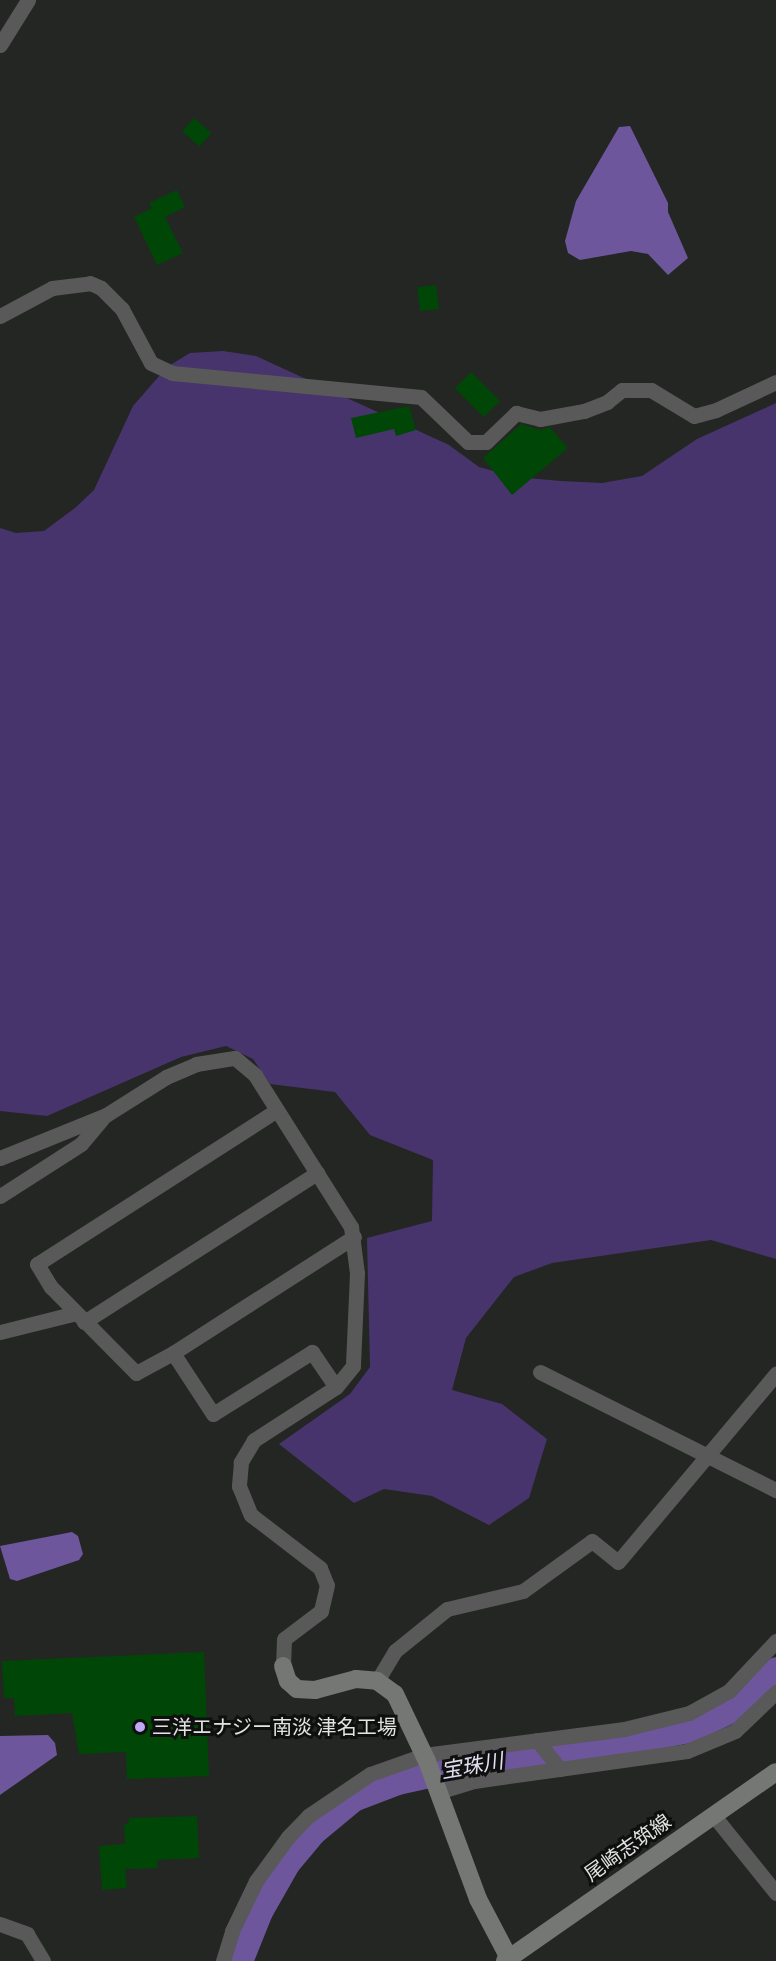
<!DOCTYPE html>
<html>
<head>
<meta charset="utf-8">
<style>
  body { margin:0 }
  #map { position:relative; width:776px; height:1961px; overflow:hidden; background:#232623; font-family:Karla,"Noto Sans JP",sans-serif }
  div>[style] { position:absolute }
  .green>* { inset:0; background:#48346d }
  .water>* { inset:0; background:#6e569d }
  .river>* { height:27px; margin:-13.5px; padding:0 13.5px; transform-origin:13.5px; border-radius:13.5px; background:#6e569d }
  .building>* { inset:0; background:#004607; transform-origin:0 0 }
  .street>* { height:15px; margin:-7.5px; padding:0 7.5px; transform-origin:7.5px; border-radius:7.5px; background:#585958 }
  .secondary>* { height:18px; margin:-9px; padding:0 9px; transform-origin:9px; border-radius:9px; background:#747774 }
  .dots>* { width:16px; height:16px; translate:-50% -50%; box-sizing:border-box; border:3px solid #0e0f0e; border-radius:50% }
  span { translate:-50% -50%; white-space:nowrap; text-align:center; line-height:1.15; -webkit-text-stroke:6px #0e0f0e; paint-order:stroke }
  .poi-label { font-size:20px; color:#e2e4e2 }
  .left { translate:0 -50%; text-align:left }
  .street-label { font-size:20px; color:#e2e4e2 }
  .water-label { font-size:21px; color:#e4dff3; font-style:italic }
</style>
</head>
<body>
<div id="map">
  <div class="green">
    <div style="clip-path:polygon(223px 351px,256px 356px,449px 445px,479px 467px,516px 477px,561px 481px,602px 483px,642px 476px,697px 439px,776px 403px,776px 1259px,711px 1240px,552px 1263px,514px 1277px,466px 1338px,452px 1390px,502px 1404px,547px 1439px,529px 1498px,489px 1525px,432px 1496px,384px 1489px,354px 1503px,279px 1444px,350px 1394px,370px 1367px,367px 1238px,432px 1221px,433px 1160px,370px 1135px,335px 1092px,270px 1084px,253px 1059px,226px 1046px,181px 1057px,47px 1116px,0 1111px,0 528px,16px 533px,44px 531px,75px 508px,94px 490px,133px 406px,167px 367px,190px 353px)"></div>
  </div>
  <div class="water">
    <div style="clip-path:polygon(630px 126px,668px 203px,668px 212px,688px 258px,668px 275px,648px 254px,631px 251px,580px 260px,568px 253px,565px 241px,576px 201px,619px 127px)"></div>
    <div style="clip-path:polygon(72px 1532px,78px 1536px,83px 1554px,79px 1560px,17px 1581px,10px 1579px,0 1546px)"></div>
    <div style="clip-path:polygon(48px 1735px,55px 1743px,57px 1755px,0 1795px,0 1736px)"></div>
  </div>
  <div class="river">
    <div style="left:239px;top:1961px;width:54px;rotate:-68.2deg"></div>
    <div style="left:259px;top:1911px;width:56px;rotate:-60.3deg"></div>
    <div style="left:287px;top:1862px;width:40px;rotate:-50deg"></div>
    <div style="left:313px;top:1831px;width:52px;rotate:-39.5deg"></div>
    <div style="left:353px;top:1798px;width:47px;rotate:-21.1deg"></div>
    <div style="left:397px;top:1781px;width:75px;rotate:-12.4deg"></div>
    <div style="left:470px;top:1765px;width:113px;rotate:-7.6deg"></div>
    <div style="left:582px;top:1750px;width:109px;rotate:-11.1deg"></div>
    <div style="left:689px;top:1729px;width:51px;rotate:-25.6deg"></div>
    <div style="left:735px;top:1707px;width:55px;rotate:-42.1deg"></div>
  </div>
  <div class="building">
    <div style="left:194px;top:118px;width:23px;height:18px;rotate:41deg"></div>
    <div style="clip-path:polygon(177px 190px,185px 207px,165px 217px,183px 253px,157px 265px,134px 217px,152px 208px,149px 203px)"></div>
    <div style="left:436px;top:285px;width:24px;height:19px;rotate:83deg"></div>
    <div style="left:471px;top:372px;width:41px;height:23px;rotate:45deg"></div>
    <div style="clip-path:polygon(409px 406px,416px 430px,396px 436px,394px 429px,356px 438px,351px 418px)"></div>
    <div style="clip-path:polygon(521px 424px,540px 430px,550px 427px,568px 448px,512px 495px,483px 458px)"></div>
    <div style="clip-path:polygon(204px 1652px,209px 1776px,127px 1779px,126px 1752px,79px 1754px,72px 1713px,15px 1716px,14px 1698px,4px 1698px,2px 1661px)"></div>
    <div style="clip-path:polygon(197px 1816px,199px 1858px,157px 1860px,158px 1868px,125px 1869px,127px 1888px,102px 1890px,99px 1846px,125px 1844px,124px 1824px,129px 1823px,129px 1818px)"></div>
  </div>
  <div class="street">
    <div style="left:0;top:45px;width:53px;rotate:-58.1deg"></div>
    <div style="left:0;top:316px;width:59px;rotate:-28.3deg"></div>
    <div style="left:52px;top:288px;width:38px;rotate:-7deg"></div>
    <div style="left:90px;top:283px;width:12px;rotate:24deg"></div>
    <div style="left:101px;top:288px;width:30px;rotate:45deg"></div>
    <div style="left:122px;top:309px;width:61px;rotate:61.8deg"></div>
    <div style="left:151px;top:363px;width:23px;rotate:25deg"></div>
    <div style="left:172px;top:373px;width:250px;rotate:5.5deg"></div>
    <div style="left:421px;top:397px;width:65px;rotate:43.8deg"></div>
    <div style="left:468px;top:442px;width:18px"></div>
    <div style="left:486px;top:442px;width:42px;rotate:-44deg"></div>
    <div style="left:516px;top:413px;width:25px;rotate:14deg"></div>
    <div style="left:540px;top:419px;width:45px;rotate:-10.3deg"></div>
    <div style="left:584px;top:411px;width:25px;rotate:-21deg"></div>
    <div style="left:607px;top:402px;width:19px;rotate:-39deg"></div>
    <div style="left:622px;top:390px;width:29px"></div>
    <div style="left:651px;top:390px;width:50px;rotate:31.2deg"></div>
    <div style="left:694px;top:416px;width:23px;rotate:-15deg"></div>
    <div style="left:716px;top:410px;width:66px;rotate:-25deg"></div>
    <div style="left:277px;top:1110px;width:285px;rotate:147.3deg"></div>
    <div style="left:37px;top:1264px;width:27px;rotate:59deg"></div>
    <div style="left:51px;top:1287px;width:121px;rotate:45.3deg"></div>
    <div style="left:136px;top:1373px;width:42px;rotate:-28.4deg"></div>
    <div style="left:173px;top:1353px;width:73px;rotate:56.7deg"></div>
    <div style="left:213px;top:1414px;width:117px;rotate:-32.1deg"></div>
    <div style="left:312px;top:1352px;width:42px;rotate:55.6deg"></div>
    <div style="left:0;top:1158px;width:114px;rotate:-22.1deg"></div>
    <div style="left:106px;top:1115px;width:71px;rotate:-32.3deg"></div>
    <div style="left:166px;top:1077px;width:33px;rotate:-23deg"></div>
    <div style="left:196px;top:1064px;width:39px;rotate:-9deg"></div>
    <div style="left:235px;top:1058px;width:26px;rotate:40deg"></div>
    <div style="left:255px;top:1075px;width:180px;rotate:57.7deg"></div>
    <div style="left:351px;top:1227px;width:46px;rotate:82.6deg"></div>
    <div style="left:357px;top:1273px;width:93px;rotate:92.5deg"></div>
    <div style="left:353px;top:1366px;width:27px;rotate:129deg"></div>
    <div style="left:336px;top:1387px;width:98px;rotate:147.1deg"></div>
    <div style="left:254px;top:1440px;width:26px;rotate:121deg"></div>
    <div style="left:241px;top:1462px;width:24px;rotate:95deg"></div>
    <div style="left:239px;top:1486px;width:31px;rotate:68deg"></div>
    <div style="left:251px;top:1515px;width:87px;rotate:37.5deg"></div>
    <div style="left:320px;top:1568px;width:18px;rotate:68deg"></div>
    <div style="left:327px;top:1585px;width:27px;rotate:103deg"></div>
    <div style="left:321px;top:1611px;width:46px;rotate:142.9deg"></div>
    <div style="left:284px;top:1639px;width:27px;rotate:92deg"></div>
    <div style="left:0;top:1196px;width:96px;rotate:-32.7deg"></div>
    <div style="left:81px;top:1144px;width:33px;rotate:-50deg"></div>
    <div style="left:84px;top:1322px;width:277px;rotate:-32.6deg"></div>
    <div style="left:0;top:1332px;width:78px;rotate:-14deg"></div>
    <div style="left:173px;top:1353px;width:215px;rotate:-32.7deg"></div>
    <div style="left:540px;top:1372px;width:264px;rotate:26.6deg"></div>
    <div style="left:377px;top:1681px;width:35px;rotate:-59deg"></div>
    <div style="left:395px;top:1651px;width:67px;rotate:-38.9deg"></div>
    <div style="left:447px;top:1609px;width:78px;rotate:-13.3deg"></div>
    <div style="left:523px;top:1591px;width:85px;rotate:-35.9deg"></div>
    <div style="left:592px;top:1541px;width:33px;rotate:39deg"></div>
    <div style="left:618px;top:1562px;width:246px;rotate:-50deg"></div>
    <div style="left:537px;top:1740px;width:37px;rotate:52deg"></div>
    <div style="left:438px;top:1792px;width:38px;rotate:-17deg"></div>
    <div style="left:474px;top:1781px;width:215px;rotate:-8deg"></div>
    <div style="left:687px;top:1751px;width:52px;rotate:-22.6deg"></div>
    <div style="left:735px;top:1731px;width:57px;rotate:-43.6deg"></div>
    <div style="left:714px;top:1816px;width:99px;rotate:51.2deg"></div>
    <div style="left:0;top:1924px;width:29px;rotate:20deg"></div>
    <div style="left:27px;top:1934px;width:31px;rotate:59deg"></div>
    <div style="left:223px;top:1961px;width:31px;rotate:-73deg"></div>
    <div style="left:232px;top:1931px;width:55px;rotate:-64.4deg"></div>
    <div style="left:256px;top:1881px;width:54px;rotate:-54deg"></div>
    <div style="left:288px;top:1837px;width:29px;rotate:-46deg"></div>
    <div style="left:308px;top:1816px;width:75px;rotate:-34.1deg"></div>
    <div style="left:370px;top:1774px;width:57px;rotate:-19.4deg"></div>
    <div style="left:424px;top:1755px;width:202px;rotate:-7.4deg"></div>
    <div style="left:624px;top:1729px;width:67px;rotate:-13.8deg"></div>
    <div style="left:689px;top:1713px;width:46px;rotate:-28.8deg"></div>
    <div style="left:729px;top:1691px;width:69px;rotate:-46.8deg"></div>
  </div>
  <div class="secondary">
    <div style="left:283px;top:1666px;width:16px;rotate:72deg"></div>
    <div style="left:288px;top:1681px;width:12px;rotate:42deg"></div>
    <div style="left:297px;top:1689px;width:18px;rotate:3deg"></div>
    <div style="left:315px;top:1690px;width:42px;rotate:-15deg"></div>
    <div style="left:356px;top:1679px;width:21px;rotate:5deg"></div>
    <div style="left:377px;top:1681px;width:22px;rotate:36deg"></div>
    <div style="left:395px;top:1694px;width:74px;rotate:64.5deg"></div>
    <div style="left:427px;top:1761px;width:147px;rotate:69.7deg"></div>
    <div style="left:478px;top:1899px;width:67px;rotate:62.3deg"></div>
    <div style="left:505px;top:1961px;width:330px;rotate:-34.9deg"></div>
  </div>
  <div class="dots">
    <div style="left:140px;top:1727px;background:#bfa8f4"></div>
  </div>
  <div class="poi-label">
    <span class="left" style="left:152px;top:1727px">三洋エナジー南淡 津名工場</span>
  </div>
  <div class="street-label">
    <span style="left:628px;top:1848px;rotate:-35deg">尾崎志筑線</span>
  </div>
  <div class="water-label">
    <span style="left:472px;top:1766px;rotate:-10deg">宝珠川</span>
  </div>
</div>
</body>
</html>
